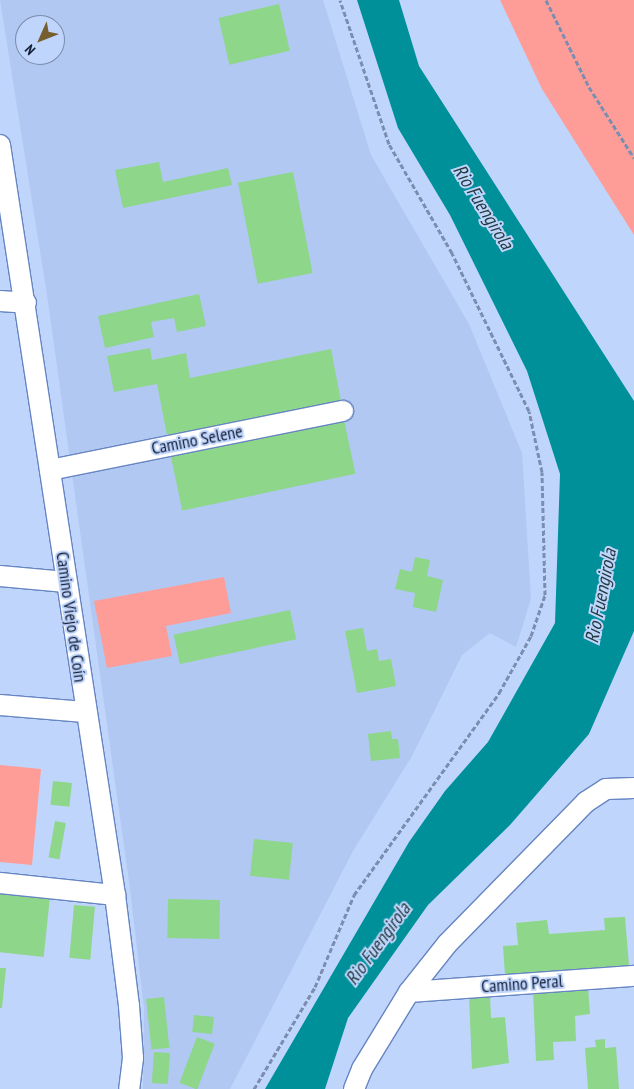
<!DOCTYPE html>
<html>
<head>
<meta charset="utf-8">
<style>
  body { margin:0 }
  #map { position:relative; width:634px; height:1089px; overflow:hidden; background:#c0d5fc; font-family:"PT Sans Narrow",sans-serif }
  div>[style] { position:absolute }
  .built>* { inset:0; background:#b1c8f2 }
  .green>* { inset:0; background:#fe9d98 }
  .water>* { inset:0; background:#00909a }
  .building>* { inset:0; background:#8dd68a; transform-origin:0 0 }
  .path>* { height:3px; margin-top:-1.5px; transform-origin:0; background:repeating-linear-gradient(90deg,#7c8eaf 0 5px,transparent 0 7.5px) }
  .roads { filter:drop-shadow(1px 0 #6685c2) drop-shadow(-1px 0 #6685c2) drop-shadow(0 1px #6685c2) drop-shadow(0 -1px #6685c2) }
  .minor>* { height:20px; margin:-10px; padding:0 10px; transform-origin:10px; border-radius:10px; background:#fff }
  span { translate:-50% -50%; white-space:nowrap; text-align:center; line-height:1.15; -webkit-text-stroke:4px #c0d5fc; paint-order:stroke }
  .street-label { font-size:18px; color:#111d35 }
  .water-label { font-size:19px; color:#223b3e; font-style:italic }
  .north { position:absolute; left:15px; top:15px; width:50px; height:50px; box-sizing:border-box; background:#c0d5fc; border:1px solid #7a8bac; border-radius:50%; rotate:226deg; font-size:14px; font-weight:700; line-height:20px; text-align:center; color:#111d35 }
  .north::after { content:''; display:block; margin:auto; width:18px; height:22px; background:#765f2f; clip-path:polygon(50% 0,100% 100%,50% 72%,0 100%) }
</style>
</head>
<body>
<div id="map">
  <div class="built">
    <div style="clip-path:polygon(evenodd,0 0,323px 0,371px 155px,469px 324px,522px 453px,531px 599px,516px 647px,490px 633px,462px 655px,412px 756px,353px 851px,230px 1089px,143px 1089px,144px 1008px,130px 889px,47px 295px,0 0,25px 25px,55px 25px,55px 55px,25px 55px,25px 25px)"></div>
  </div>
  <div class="green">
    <div style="clip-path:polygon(500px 0,634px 0,634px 235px,542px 89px)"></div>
    <div style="clip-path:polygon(224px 577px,231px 613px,166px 626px,172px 656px,107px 668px,94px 601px)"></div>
    <div style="clip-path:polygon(0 765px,41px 769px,32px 865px,0 862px)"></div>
  </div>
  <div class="water">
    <div style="clip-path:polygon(357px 0,399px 0,419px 66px,634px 401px,634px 631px,589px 734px,510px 825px,428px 905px,348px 1018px,325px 1089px,265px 1089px,409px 842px,445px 791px,488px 742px,555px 623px,560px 474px,527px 371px,450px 215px,398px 128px)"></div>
  </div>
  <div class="building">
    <div style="left:279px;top:4px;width:48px;height:62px;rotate:77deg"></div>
    <div style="clip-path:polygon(159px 162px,163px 182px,228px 168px,232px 185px,123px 208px,115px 170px)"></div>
    <div style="left:293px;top:172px;width:103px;height:56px;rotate:79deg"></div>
    <div style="clip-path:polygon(199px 294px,206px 326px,177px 332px,174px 318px,151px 322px,154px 337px,105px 348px,98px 316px)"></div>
    <div style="clip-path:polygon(150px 348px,152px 360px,186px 353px,190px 378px,331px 349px,341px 401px,167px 435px,157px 384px,114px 392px,107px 356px)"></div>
    <div style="left:344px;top:420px;width:55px;height:177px;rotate:78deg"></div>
    <div style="clip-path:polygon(415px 557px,430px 560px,427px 576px,443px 580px,436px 612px,413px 607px,415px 593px,395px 589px,400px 569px,412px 572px)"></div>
    <div style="left:290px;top:610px;width:30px;height:119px;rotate:78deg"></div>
    <div style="clip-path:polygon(363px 628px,367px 651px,377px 649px,379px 661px,391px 659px,396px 686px,357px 693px,345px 631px)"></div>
    <div style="clip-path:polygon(391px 731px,392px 739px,398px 739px,400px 758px,371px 761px,368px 734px)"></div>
    <div style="left:53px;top:781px;width:19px;height:24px;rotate:6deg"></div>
    <div style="left:55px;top:821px;width:11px;height:37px;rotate:10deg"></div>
    <div style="left:254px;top:839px;width:39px;height:37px;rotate:6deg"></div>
    <div style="left:0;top:894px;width:50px;height:58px;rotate:6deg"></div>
    <div style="left:168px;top:899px;width:52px;height:39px;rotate:1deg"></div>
    <div style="left:74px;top:905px;width:21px;height:53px;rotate:5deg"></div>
    <div style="clip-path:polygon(625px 917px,629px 965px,505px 975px,503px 946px,518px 945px,516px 923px,547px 920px,549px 934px,605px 930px,604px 918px)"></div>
    <div style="clip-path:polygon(0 968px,6px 968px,2px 1008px,0 1008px)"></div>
    <div style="clip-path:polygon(588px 988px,590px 1014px,575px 1016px,576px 1041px,553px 1042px,554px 1060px,536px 1061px,533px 992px)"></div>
    <div style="clip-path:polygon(490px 995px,491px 1018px,505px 1017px,509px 1063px,472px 1069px,469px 996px)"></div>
    <div style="left:164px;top:997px;width:51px;height:18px;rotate:84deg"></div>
    <div style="left:194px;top:1015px;width:20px;height:17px;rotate:6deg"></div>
    <div style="left:197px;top:1037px;width:19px;height:49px;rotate:21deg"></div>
    <div style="clip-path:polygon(605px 1039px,605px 1048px,616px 1047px,619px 1089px,588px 1089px,585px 1048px,596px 1047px,595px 1040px)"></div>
    <div style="left:154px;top:1052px;width:16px;height:31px;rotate:4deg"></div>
  </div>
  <div class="path">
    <div style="left:546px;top:0;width:97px;rotate:63.7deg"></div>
    <div style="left:589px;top:87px;width:84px;rotate:57.6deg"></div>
    <div style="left:254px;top:1089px;width:119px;rotate:-59.1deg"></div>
    <div style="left:315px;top:987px;width:100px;rotate:-67deg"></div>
    <div style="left:354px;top:895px;width:249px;rotate:-54.3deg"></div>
    <div style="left:499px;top:693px;width:65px;rotate:-60.7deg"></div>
    <div style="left:531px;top:636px;width:43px;rotate:-71.1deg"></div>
    <div style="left:545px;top:595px;width:123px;rotate:-91.4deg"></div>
    <div style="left:542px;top:472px;width:62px;rotate:-102deg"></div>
    <div style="left:529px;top:411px;width:176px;rotate:-116deg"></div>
    <div style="left:452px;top:253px;width:126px;rotate:-120deg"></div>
    <div style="left:389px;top:144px;width:152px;rotate:-108.8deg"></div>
  </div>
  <div class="roads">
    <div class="minor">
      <div style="left:0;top:145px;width:759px;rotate:81.28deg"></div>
      <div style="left:115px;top:895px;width:112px;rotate:82.8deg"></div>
      <div style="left:129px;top:1006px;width:52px;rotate:85.6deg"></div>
      <div style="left:133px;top:1058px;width:31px;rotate:97deg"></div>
      <div style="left:0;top:301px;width:26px;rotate:4deg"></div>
      <div style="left:50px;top:470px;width:299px;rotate:-11.4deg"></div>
      <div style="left:0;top:576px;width:66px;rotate:5.2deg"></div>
      <div style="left:0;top:705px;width:85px;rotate:4.7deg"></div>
      <div style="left:0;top:883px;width:116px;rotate:6deg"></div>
      <div style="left:409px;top:992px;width:226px;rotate:-4.1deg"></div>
      <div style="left:354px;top:1089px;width:22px;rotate:-68deg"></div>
      <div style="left:362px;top:1069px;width:90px;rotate:-58.6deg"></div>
      <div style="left:409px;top:992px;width:61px;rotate:-51.6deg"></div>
      <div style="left:447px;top:944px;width:199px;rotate:-45.6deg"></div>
      <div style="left:586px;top:802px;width:24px;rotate:-33deg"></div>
      <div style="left:606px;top:789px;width:28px;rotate:-2deg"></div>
    </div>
  </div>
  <div class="street-label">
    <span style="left:197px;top:440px;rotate:-11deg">Camino Selene</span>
    <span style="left:71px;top:617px;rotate:82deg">Camino Viejo de Coín</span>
    <span style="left:522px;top:984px;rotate:-4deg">Camino Peral</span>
  </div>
  <div class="water-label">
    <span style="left:483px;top:207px;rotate:58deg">Rio Fuengirola</span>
    <span style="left:601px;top:596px;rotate:-79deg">Rio Fuengirola</span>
    <span style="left:378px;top:944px;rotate:-54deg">Rio Fuengirola</span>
  </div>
  <div class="north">N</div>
</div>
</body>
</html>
